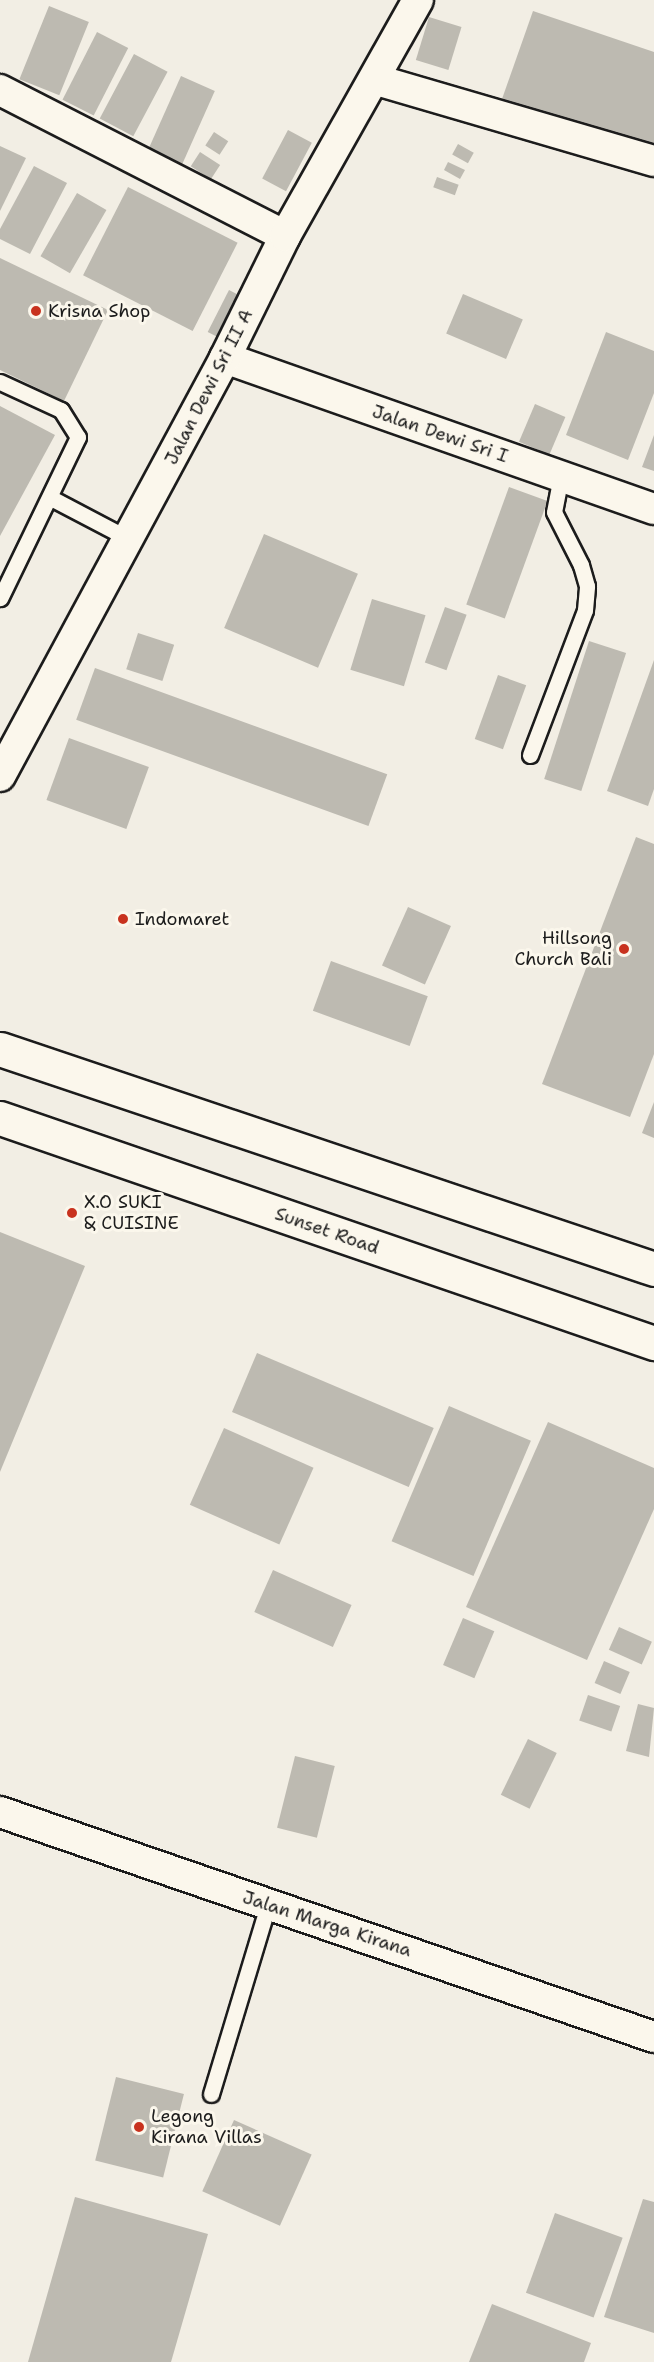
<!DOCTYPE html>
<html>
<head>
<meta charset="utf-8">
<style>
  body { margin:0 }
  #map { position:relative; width:654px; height:2362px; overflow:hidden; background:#f2eee4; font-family:"Shantell Sans",sans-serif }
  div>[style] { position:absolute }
  .building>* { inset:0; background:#bdbab1; transform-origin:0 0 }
  .roads { filter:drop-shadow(2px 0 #1c1c1c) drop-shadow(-2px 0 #1c1c1c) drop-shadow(0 2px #1c1c1c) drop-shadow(0 -2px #1c1c1c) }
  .service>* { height:15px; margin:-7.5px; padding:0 7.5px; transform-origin:7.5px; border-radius:7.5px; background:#fbf7ec }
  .minor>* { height:30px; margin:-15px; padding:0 15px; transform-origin:15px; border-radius:15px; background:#fbf7ec }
  .trunk>* { height:33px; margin:-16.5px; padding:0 16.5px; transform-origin:16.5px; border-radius:16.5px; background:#fbf7ec }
  .dots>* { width:16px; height:16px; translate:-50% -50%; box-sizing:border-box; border:3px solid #fbf7ec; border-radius:50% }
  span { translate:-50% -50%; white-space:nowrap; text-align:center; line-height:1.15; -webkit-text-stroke:6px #fbf7ec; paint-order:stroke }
  .poi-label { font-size:18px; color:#1c1c1c }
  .left { translate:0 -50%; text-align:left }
  .right { translate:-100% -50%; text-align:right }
  .street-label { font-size:18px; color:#1c1c1c }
</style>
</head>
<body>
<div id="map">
  <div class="building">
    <div style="left:49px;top:6px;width:43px;height:79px;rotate:22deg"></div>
    <div style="clip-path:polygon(533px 11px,654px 52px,654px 151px,502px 99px)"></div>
    <div style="left:429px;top:17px;width:34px;height:45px;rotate:17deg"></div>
    <div style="left:97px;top:32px;width:35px;height:76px;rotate:27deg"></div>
    <div style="left:134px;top:54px;width:38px;height:73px;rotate:28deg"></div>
    <div style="left:181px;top:76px;width:37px;height:81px;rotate:24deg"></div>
    <div style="left:288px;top:130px;width:27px;height:55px;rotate:28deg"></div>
    <div style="left:214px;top:132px;width:17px;height:16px;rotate:33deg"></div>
    <div style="left:458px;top:144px;width:18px;height:12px;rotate:29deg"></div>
    <div style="clip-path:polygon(0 146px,26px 158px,0 211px)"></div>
    <div style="left:200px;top:152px;width:24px;height:17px;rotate:33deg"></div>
    <div style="clip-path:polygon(448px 162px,465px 170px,460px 179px,444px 170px)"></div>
    <div style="clip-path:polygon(34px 166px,67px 183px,30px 254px,0 239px,0 229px)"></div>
    <div style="left:437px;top:177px;width:23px;height:11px;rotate:20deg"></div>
    <div style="left:128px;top:187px;width:123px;height:99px;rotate:27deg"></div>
    <div style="left:77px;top:193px;width:34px;height:73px;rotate:30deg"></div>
    <div style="clip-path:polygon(0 258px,108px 310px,64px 401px,0 370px)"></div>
    <div style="left:229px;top:290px;width:18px;height:47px;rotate:27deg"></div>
    <div style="left:463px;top:294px;width:65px;height:43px;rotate:23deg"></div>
    <div style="clip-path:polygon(606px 332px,654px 351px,654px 393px,628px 460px,566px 435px)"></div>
    <div style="left:535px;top:404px;width:33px;height:41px;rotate:23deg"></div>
    <div style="clip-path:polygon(0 406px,55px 435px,0 536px)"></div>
    <div style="clip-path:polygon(654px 435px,654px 471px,642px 467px)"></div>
    <div style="left:509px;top:487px;width:41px;height:125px;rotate:20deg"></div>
    <div style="left:264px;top:534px;width:102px;height:102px;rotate:23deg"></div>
    <div style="left:372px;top:599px;width:56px;height:74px;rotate:17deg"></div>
    <div style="left:445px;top:607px;width:23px;height:59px;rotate:20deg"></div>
    <div style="left:138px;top:633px;width:38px;height:38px;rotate:18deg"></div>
    <div style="left:589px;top:641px;width:39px;height:145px;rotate:18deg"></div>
    <div style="clip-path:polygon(654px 660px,654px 789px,648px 806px,607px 791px)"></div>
    <div style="left:95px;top:668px;width:311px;height:55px;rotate:20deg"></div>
    <div style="left:498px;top:675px;width:30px;height:68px;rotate:20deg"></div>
    <div style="left:69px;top:738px;width:85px;height:66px;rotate:20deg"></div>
    <div style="clip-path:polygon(636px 837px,654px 844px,654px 1054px,630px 1117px,542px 1084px)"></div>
    <div style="left:408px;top:907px;width:47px;height:64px;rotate:24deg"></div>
    <div style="left:331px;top:961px;width:103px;height:53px;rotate:20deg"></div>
    <div style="clip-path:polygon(654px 1102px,654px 1138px,642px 1133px)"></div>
    <div style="clip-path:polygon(0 1232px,85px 1266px,0 1472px)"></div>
    <div style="left:257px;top:1353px;width:192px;height:64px;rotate:23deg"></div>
    <div style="left:449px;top:1406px;width:89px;height:147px;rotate:23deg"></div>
    <div style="clip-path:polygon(548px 1422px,654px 1468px,654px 1509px,587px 1660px,466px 1607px)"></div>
    <div style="left:224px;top:1428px;width:98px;height:84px;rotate:24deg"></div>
    <div style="left:273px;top:1570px;width:86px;height:46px;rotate:24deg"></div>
    <div style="left:463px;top:1618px;width:34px;height:51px;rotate:23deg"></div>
    <div style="left:619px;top:1627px;width:36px;height:25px;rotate:24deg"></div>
    <div style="left:604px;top:1661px;width:28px;height:24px;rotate:23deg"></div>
    <div style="left:588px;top:1695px;width:34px;height:27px;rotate:19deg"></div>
    <div style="clip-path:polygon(638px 1704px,654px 1708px,649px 1757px,626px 1751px)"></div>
    <div style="left:528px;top:1739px;width:32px;height:62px;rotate:26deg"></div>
    <div style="left:295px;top:1756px;width:41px;height:74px;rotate:14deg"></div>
    <div style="left:116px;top:2077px;width:70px;height:86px;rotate:14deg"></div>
    <div style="left:234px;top:2120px;width:85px;height:78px;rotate:24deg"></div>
    <div style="clip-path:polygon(75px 2197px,208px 2234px,171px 2362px,28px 2362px)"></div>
    <div style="clip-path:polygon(643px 2199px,654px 2202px,654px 2333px,604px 2317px)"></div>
    <div style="left:555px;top:2213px;width:72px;height:85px;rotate:20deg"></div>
    <div style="clip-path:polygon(492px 2304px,591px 2343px,584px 2362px,469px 2362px)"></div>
  </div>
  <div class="roads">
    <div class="service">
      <div style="left:0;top:382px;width:67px;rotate:24.7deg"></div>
      <div style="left:61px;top:410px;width:32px;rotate:58deg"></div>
      <div style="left:78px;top:437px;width:179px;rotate:115.8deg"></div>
      <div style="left:51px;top:498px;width:88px;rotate:27.7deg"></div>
      <div style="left:530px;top:755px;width:155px;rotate:-69.2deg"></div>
      <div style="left:585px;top:610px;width:24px;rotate:-85deg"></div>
      <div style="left:587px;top:586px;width:22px;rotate:-106deg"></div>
      <div style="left:581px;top:565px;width:59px;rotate:-117deg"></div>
      <div style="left:554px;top:512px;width:37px;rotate:-79deg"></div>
      <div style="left:211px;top:2094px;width:197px;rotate:-73.2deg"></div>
    </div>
    <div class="minor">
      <div style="left:377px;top:80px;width:289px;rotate:16.3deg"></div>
      <div style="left:0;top:90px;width:320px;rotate:27.1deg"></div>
      <div style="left:225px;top:358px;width:455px;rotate:19.4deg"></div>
      <div style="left:0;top:776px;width:475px;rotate:-61.7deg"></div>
      <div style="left:225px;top:358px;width:136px;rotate:-63.8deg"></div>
      <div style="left:285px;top:236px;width:271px;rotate:-60.6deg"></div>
      <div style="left:0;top:1812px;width:692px;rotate:18.99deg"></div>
    </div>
    <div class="trunk">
      <div style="left:0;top:1049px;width:690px;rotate:18.59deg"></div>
      <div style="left:0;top:1118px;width:692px;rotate:18.99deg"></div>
    </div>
  </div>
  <div class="dots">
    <div style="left:36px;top:311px;background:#c8321e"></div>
    <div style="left:123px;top:919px;background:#c8321e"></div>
    <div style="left:624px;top:949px;background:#c8321e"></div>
    <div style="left:72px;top:1213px;background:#c8321e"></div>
    <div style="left:139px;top:2127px;background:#c8321e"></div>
  </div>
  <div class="poi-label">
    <span class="left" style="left:48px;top:311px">Krisna Shop</span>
    <span class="left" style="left:135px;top:919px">Indomaret</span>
    <span class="right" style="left:612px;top:949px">Hillsong<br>Church Bali</span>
    <span class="left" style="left:84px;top:1213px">X.O SUKI<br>&amp; CUISINE</span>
    <span class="left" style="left:151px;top:2127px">Legong<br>Kirana Villas</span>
  </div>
  <div class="street-label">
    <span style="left:209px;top:387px;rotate:-63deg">Jalan Dewi Sri II A</span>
    <span style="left:440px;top:434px;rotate:19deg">Jalan Dewi Sri I</span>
    <span style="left:327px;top:1231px;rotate:19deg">Sunset Road</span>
    <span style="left:327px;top:1924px;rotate:18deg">Jalan Marga Kirana</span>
  </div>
</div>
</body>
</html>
